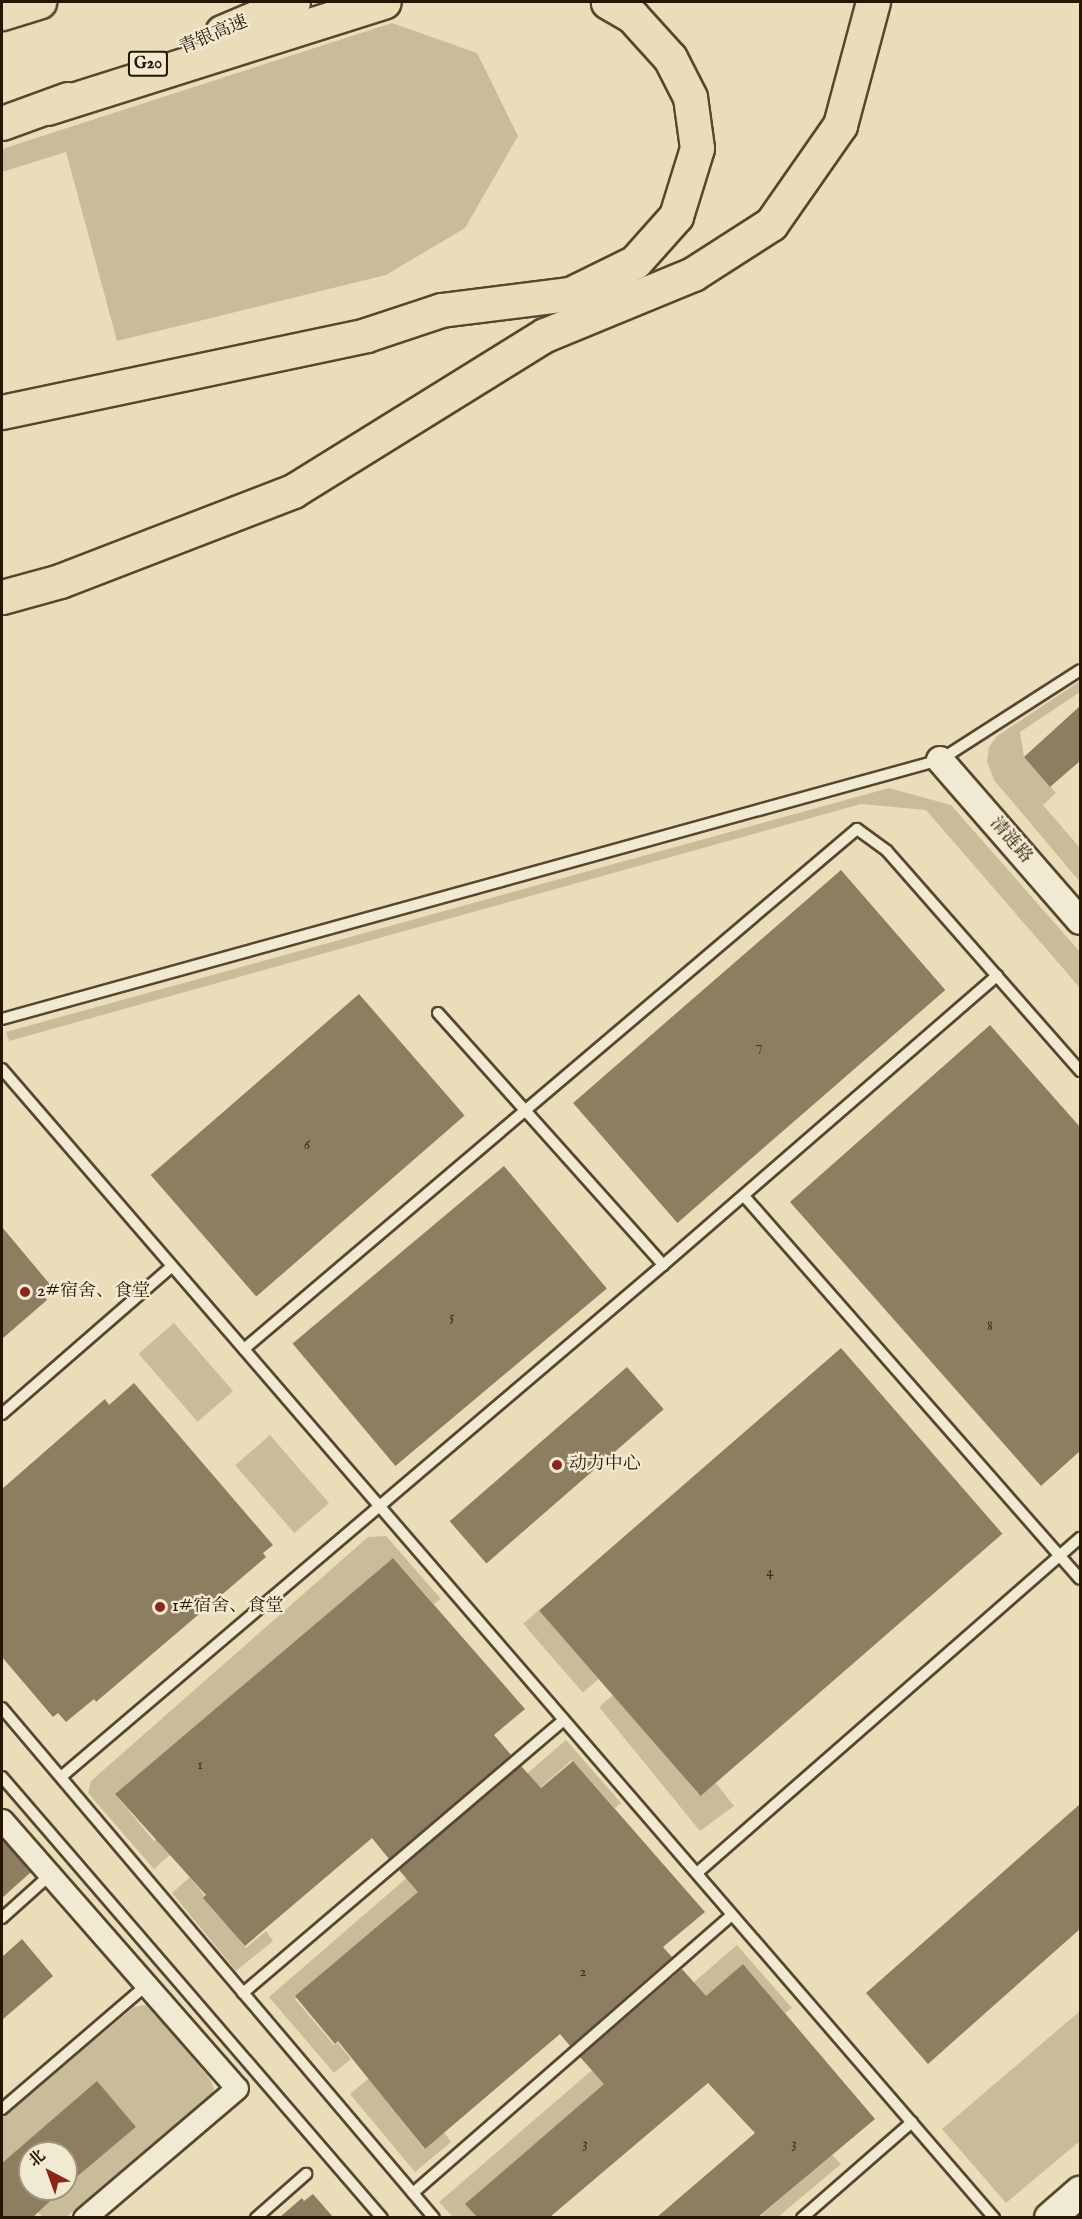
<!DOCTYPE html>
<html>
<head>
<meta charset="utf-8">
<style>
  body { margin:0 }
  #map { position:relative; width:1082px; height:2219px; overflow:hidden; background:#eadeba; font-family:"IM FELL English","Noto Serif SC",serif }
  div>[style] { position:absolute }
  .green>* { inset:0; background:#c9bc9b; transform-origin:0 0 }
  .building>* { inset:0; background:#8d7e61; transform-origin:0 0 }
  .roads { filter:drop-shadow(2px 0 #58472f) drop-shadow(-2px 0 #58472f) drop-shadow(0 2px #58472f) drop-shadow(0 -2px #58472f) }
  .service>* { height:10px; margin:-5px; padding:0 5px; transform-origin:5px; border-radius:5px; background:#f1ead2 }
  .minor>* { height:21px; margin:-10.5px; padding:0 10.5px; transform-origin:10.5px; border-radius:10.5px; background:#f1ead2 }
  .tertiary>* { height:26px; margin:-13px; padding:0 13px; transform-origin:13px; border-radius:13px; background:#f1ead2 }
  .secondary>* { height:30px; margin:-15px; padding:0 15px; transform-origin:15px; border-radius:15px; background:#f1ead2 }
  .motorway>* { height:33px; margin:-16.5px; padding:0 16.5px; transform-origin:16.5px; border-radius:16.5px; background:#eadeba }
  .dots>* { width:16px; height:16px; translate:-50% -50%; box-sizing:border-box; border:3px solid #f1ead2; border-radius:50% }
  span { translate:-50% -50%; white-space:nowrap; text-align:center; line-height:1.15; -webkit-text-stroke:4.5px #f1ead2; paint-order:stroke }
  .number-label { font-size:15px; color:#412f19 }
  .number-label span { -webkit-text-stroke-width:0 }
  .shield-label span { padding:2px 4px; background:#f1ead2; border:2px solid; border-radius:4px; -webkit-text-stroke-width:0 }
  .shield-label { font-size:16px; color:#281501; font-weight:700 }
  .street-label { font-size:18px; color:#281501 }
  .poi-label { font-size:18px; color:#281501 }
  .left { translate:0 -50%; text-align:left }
  .frame { position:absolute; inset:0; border:3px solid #281501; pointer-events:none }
  .north { position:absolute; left:18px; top:2141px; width:60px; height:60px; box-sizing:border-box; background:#f1ead2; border:2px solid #a1957e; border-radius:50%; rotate:319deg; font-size:16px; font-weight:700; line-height:24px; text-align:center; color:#281501 }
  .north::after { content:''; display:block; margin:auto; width:21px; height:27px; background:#8f2418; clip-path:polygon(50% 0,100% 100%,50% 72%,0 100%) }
</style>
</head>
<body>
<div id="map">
  <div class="green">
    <div style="clip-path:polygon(392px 23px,477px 53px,518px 136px,465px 228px,386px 275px,117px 341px,66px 152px,2px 172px,2px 149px)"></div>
    <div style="clip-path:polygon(1080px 681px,1080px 692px,1020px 732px,1024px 757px,1056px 793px,1043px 805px,1080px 848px,1080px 882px,994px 780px,987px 761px,989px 747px,997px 736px)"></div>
    <div style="clip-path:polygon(889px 788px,951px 805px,1080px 952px,1080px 988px,926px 810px,861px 804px,9px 1041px,6px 1032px)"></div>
    <div style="left:174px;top:1323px;width:90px;height:47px;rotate:49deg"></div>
    <div style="left:270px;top:1435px;width:90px;height:46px;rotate:49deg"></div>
    <div style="clip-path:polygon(386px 1536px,441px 1599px,434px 1604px,393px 1558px,115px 1794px,154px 1841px,157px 1839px,171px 1854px,154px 1869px,88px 1793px,91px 1781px,368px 1537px)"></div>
    <div style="left:539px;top:1610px;width:91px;height:21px;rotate:49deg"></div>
    <div style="clip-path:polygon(613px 1695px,699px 1795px,715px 1782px,734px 1806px,700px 1831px,599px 1707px)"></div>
    <div style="clip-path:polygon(566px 1740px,621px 1803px,615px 1808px,572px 1760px,295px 1999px,334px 2045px,338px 2043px,351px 2059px,334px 2073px,269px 1997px)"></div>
    <div style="clip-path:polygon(190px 1877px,246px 1948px,266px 1931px,273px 1941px,236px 1971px,172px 1893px)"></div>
    <div style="clip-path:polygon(737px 1945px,792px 2008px,785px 2013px,743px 1964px,466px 2204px,477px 2217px,453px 2217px,439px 2202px)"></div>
    <div style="clip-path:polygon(144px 2005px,150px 2006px,210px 2079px,214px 2089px,210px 2098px,66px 2217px,43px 2217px,37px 2211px,136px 2127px,97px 2082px,2px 2163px,2px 2118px,134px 2007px)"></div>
    <div style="clip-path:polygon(1080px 2011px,1080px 2141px,1006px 2203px,942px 2129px)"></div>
    <div style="clip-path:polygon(369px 2078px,424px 2149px,444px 2132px,451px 2142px,415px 2172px,350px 2094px)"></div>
    <div style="clip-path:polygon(832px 2155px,841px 2164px,778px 2217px,758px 2218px)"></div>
  </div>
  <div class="building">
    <div style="clip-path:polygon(1080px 706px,1080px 761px,1050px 787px,1024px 757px)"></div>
    <div style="left:841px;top:870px;width:159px;height:355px;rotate:49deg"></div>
    <div style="left:359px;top:994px;width:161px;height:276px;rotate:49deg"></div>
    <div style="clip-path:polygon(990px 1025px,1080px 1127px,1080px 1451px,1041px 1486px,790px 1202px)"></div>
    <div style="left:504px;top:1166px;width:160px;height:276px;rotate:50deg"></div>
    <div style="clip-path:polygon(2px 1227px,53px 1288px,44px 1296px,47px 1300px,2px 1339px)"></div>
    <div style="left:841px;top:1348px;width:246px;height:400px;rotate:49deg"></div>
    <div style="left:627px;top:1367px;width:56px;height:235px;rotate:49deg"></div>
    <div style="clip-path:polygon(134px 1383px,273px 1545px,263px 1553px,266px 1557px,96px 1702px,94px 1699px,66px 1722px,58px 1713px,53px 1717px,2px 1657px,2px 1489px,105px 1399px,109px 1405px)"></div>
    <div style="clip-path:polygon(393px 1558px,525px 1709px,494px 1735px,511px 1755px,389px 1859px,372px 1838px,245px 1946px,203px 1898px,206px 1895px,115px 1794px)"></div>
    <div style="clip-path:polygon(573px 1761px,705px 1912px,663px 1947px,672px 1957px,570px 2046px,560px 2034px,425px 2149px,338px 2041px,335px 2044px,295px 1996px,418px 1892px,399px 1870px,521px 1766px,541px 1788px)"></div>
    <div style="clip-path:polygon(1080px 1804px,1080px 1929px,928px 2064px,866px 1993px)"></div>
    <div style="clip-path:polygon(2px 1839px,31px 1872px,2px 1898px)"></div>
    <div style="clip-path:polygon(22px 1939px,53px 1976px,2px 2020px,2px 1957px)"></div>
    <div style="clip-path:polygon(743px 1964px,875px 2119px,758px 2217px,657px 2217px,755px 2133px,708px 2083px,550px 2217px,477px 2217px,465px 2204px,604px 2084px,580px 2057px,682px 1969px,706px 1996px)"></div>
    <div style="clip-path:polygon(97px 2081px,136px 2127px,66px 2186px,66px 2153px,30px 2153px,30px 2189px,63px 2189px,33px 2217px,2px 2217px,2px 2163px)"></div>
    <div style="clip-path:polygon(313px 2194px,333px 2217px,280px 2217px,302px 2198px,304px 2201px)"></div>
  </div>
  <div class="roads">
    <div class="service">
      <div style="left:438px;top:1013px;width:338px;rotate:48.2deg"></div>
      <div style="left:663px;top:1265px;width:442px;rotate:-40.9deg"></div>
      <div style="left:2px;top:1019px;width:973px;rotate:-15.44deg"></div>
      <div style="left:940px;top:760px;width:166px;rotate:-32.7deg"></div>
      <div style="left:2px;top:1069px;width:1518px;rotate:49.19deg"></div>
      <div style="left:744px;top:1196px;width:509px;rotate:48.74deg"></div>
      <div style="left:244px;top:1349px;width:804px;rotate:-40.31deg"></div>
      <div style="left:857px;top:829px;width:37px;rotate:36deg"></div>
      <div style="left:887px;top:851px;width:293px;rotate:48.7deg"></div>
      <div style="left:2px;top:1414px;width:225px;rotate:-41deg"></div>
      <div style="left:2px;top:1708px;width:668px;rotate:49.73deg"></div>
      <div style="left:2px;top:1777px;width:582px;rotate:49.25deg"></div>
      <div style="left:61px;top:1777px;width:790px;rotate:-40.38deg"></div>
      <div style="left:697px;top:1873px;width:509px;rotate:-41.18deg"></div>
      <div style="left:2px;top:1918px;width:64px;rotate:-41.9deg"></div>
      <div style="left:243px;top:1993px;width:421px;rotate:-40.4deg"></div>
      <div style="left:2px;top:2109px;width:192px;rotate:-40.6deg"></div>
      <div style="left:413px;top:2193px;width:423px;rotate:-41.1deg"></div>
      <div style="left:256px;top:2218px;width:67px;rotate:-41.3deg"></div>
      <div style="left:802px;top:2218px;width:146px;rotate:-41.1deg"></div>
    </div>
    <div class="minor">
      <div style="left:2px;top:1820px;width:356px;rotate:48.8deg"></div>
      <div style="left:237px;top:2088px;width:201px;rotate:139.6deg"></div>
    </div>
    <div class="tertiary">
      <div style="left:940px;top:760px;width:213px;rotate:49deg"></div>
    </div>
    <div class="secondary">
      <div style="left:1050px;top:2218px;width:40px;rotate:-41deg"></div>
    </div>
    <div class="motorway">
      <div style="left:2px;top:13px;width:39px;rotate:-17deg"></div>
      <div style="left:222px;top:32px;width:77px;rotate:-22.9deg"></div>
      <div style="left:47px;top:108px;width:353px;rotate:-17.5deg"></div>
      <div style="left:2px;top:123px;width:70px;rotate:-20deg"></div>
      <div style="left:2px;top:412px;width:372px;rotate:-11.9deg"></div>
      <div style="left:366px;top:335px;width:79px;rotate:-18.4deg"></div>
      <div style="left:441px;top:310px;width:130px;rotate:-7.1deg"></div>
      <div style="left:570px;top:294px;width:72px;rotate:-26.2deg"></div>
      <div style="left:635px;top:262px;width:62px;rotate:-48.3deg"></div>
      <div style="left:676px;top:216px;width:71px;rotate:-72.8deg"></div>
      <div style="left:697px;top:148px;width:51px;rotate:-97.8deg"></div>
      <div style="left:690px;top:97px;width:44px;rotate:-117.1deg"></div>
      <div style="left:670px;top:58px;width:57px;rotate:-132.1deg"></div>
      <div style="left:632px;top:16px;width:28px;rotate:-150deg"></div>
      <div style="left:2px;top:597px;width:60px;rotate:-15.4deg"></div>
      <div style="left:60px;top:581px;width:250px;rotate:-21.1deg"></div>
      <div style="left:293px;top:491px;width:296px;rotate:-31.8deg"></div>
      <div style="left:545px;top:335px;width:160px;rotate:-22.4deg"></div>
      <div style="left:693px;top:274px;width:93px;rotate:-32.7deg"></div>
      <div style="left:771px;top:224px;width:121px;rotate:-55.1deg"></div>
      <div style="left:840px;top:125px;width:127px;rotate:-75deg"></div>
    </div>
  </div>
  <div class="dots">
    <div style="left:25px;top:1292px;background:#8f2418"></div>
    <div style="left:557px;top:1465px;background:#8f2418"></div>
    <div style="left:160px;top:1607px;background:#8f2418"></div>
  </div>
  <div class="number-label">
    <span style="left:759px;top:1046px">7</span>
    <span style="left:307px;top:1145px">6</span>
    <span style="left:452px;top:1317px">5</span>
    <span style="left:990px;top:1326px">8</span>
    <span style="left:770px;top:1572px">4</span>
    <span style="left:200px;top:1765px">1</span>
    <span style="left:583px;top:1972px">2</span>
    <span style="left:585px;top:2144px">3</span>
    <span style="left:794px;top:2144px">3</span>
  </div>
  <div class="shield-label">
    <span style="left:148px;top:64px">G20</span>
  </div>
  <div class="street-label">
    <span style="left:214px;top:36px;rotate:-23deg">青银高速</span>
    <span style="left:1010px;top:841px;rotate:49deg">清涟路</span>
  </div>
  <div class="poi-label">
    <span class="left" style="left:37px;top:1292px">2#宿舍、食堂</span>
    <span class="left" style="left:569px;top:1465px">动力中心</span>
    <span class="left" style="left:172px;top:1607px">1#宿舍、食堂</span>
  </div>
  <div class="frame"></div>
  <div class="north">北</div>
</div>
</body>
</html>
